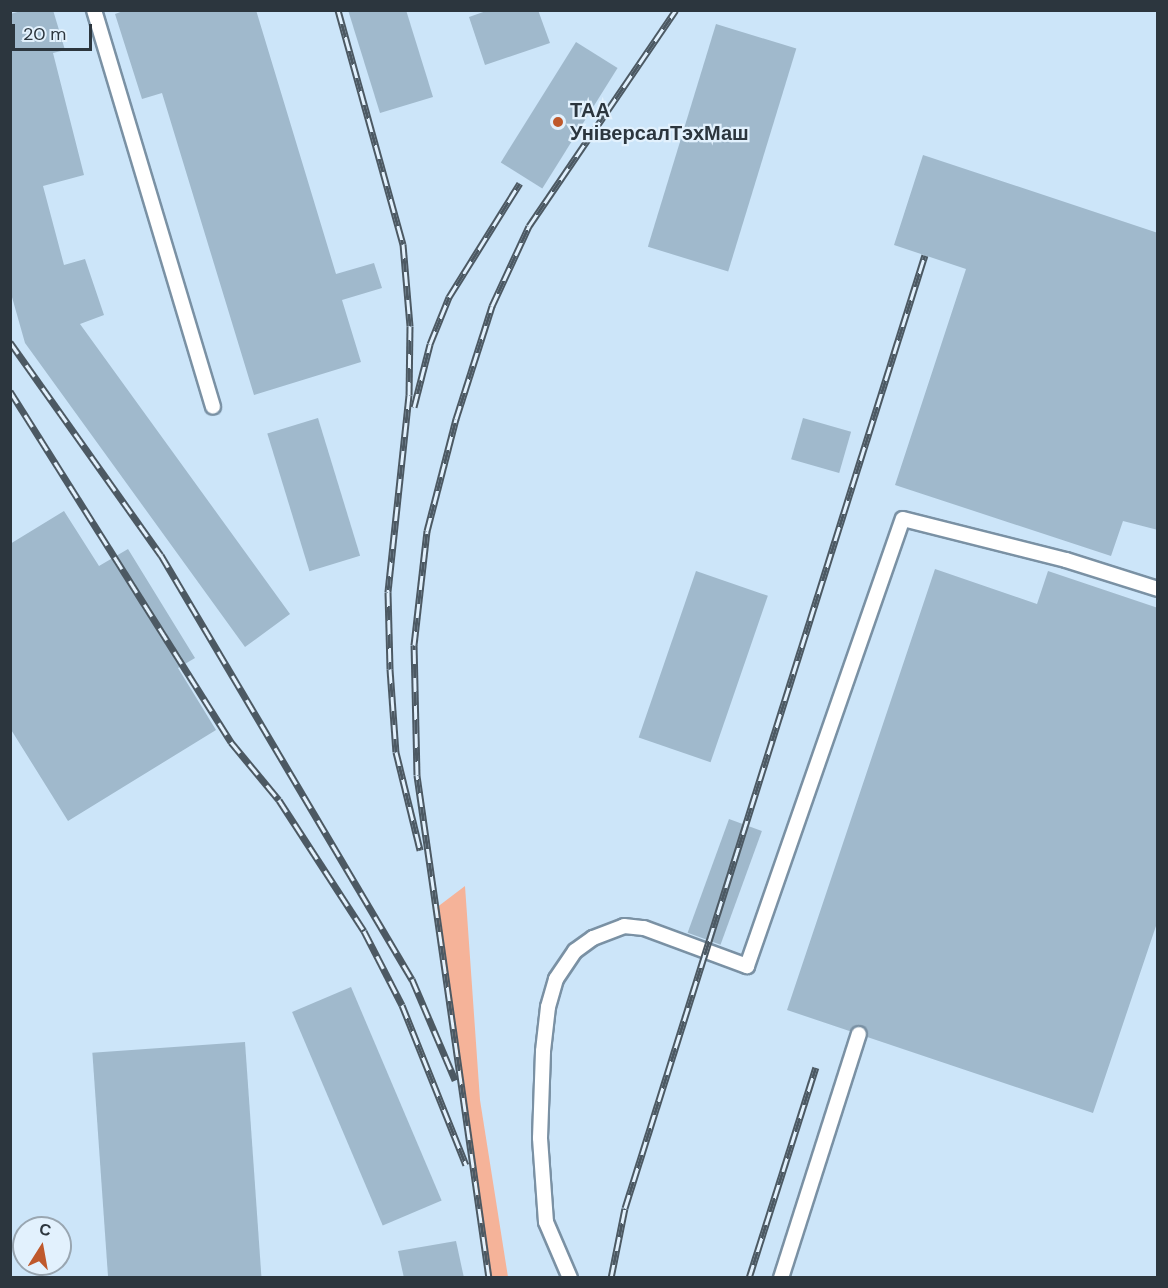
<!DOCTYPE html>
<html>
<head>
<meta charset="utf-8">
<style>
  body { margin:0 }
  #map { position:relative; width:1168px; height:1288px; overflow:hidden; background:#cce5f9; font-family:"DM Sans",sans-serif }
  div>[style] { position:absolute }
  .green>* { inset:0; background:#f5b399 }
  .building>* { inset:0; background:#a0b9cc; transform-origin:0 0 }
  .roads { filter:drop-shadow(2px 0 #7a91a4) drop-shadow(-2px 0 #7a91a4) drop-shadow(0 2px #7a91a4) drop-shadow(0 -2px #7a91a4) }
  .lane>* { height:14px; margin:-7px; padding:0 7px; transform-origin:7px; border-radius:7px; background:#fff }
  .rail>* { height:7px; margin-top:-3.5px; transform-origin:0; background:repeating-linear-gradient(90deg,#e2f1fd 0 14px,#4c5963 0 28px); box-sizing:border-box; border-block:2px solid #4c5963 }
  .dots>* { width:16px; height:16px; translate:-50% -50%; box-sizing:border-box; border:3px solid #e2f1fd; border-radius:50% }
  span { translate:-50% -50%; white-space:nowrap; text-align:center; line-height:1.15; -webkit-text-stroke:4.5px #e2f1fd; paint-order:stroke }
  .poi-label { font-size:20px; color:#2c363e; font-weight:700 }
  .left { translate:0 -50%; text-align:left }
  .frame { position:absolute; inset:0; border:12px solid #2c363e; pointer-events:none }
  .north { position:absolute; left:12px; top:1216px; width:60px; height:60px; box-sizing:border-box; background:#e2f1fd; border:2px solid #99a6b1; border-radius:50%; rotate:11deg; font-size:16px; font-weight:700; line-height:24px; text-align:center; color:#2c363e }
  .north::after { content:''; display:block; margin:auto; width:21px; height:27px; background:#bf592c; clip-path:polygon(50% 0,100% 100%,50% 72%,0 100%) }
  .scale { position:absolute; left:12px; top:24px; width:80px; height:27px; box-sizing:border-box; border:3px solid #2c363e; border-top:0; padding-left:8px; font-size:18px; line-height:21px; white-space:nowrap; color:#2c363e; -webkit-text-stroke:4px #e2f1fd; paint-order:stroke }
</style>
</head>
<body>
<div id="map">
  <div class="green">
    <div style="clip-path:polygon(465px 886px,480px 1100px,508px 1277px,489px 1277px,436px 908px)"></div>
  </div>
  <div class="building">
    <div style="clip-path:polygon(25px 10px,53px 10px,65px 50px,53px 53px,84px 175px,43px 186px,64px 265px,85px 259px,104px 315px,80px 324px,290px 614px,245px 647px,25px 343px,10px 290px,10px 14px)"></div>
    <div style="clip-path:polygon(126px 10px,256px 10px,336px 274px,374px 263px,382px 288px,342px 300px,361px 362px,254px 395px,162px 93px,142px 99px,115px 14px)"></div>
    <div style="clip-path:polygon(348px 10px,406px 10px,433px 97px,380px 113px)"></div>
    <div style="clip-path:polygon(489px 10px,538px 10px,550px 43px,485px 65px,469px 17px)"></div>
    <div style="left:716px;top:24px;width:84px;height:233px;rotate:17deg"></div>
    <div style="left:576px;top:42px;width:49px;height:142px;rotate:32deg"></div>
    <div style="clip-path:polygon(923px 155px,1158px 233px,1158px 530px,1123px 521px,1111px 556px,895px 485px,966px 269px,894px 245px)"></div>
    <div style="left:318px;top:418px;width:144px;height:53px;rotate:73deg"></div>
    <div style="left:803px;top:418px;width:50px;height:43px;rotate:16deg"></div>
    <div style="clip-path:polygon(64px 511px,99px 566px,128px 549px,195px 658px,178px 668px,216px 730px,68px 821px,10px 728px,10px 544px)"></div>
    <div style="clip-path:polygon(935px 569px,1037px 604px,1048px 571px,1158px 608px,1158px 920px,1093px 1113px,787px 1010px)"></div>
    <div style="left:696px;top:571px;width:76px;height:176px;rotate:19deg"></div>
    <div style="left:729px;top:819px;width:35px;height:121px;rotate:20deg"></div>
    <div style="left:351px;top:987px;width:232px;height:64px;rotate:67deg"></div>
    <div style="left:245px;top:1042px;width:237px;height:153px;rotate:86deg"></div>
    <div style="clip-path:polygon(456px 1241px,464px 1278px,404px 1278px,398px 1251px)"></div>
  </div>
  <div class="roads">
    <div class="lane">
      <div style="left:94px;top:10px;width:414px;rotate:73.3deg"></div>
      <div style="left:570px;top:1278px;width:61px;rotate:-113.2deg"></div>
      <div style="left:546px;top:1222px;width:84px;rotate:-94.1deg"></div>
      <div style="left:540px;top:1138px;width:87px;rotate:-88deg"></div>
      <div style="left:543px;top:1051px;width:44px;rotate:-83.5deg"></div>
      <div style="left:548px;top:1007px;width:29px;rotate:-74deg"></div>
      <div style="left:556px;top:979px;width:34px;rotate:-56deg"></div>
      <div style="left:575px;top:951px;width:22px;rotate:-36deg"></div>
      <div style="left:593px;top:938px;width:33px;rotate:-21deg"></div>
      <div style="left:624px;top:926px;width:20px;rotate:6deg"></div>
      <div style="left:644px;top:928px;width:110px;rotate:20.3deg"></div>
      <div style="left:747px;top:966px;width:473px;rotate:-70.8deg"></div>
      <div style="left:903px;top:519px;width:168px;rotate:14.1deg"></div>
      <div style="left:1066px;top:560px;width:96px;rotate:17.5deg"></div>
      <div style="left:781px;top:1278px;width:256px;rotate:-72.3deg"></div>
    </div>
  </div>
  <div class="rail">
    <div style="left:338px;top:10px;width:243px;rotate:74.5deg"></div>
    <div style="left:403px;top:244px;width:82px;rotate:85.1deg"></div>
    <div style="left:410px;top:326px;width:69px;rotate:90.8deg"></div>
    <div style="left:409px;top:395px;width:198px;rotate:96.1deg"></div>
    <div style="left:388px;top:592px;width:77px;rotate:88.5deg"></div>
    <div style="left:390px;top:669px;width:83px;rotate:85.9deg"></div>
    <div style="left:396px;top:752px;width:101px;rotate:76.2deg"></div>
    <div style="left:10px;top:342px;width:261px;rotate:54.7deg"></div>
    <div style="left:161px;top:555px;width:493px;rotate:59.4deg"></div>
    <div style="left:412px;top:979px;width:110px;rotate:66.9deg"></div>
    <div style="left:10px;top:391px;width:415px;rotate:57.8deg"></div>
    <div style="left:231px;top:742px;width:75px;rotate:50.4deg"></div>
    <div style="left:279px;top:800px;width:156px;rotate:57deg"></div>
    <div style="left:364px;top:931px;width:83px;rotate:62.8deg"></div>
    <div style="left:402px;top:1005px;width:172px;rotate:68.2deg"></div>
    <div style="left:414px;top:407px;width:65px;rotate:-75.7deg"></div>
    <div style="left:430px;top:344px;width:51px;rotate:-68deg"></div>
    <div style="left:449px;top:297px;width:134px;rotate:-58.1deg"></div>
    <div style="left:489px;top:1278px;width:508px;rotate:-98.15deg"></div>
    <div style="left:417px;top:775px;width:130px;rotate:-91.3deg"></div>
    <div style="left:414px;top:645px;width:115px;rotate:-83.5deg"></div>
    <div style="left:427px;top:531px;width:116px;rotate:-75.5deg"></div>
    <div style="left:456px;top:419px;width:119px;rotate:-72.3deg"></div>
    <div style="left:492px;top:306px;width:88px;rotate:-65.2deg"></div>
    <div style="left:529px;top:226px;width:261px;rotate:-55.8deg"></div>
    <div style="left:611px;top:1278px;width:71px;rotate:-78.7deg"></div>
    <div style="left:625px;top:1208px;width:999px;rotate:-72.53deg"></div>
    <div style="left:749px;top:1278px;width:221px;rotate:-72.4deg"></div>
  </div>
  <div class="dots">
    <div style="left:558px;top:122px;background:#bf592c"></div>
  </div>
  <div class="poi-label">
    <span class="left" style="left:570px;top:122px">ТАА<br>УніверсалТэхМаш</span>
  </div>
  <div class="frame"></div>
  <div class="north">С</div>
  <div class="scale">20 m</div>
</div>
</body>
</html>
